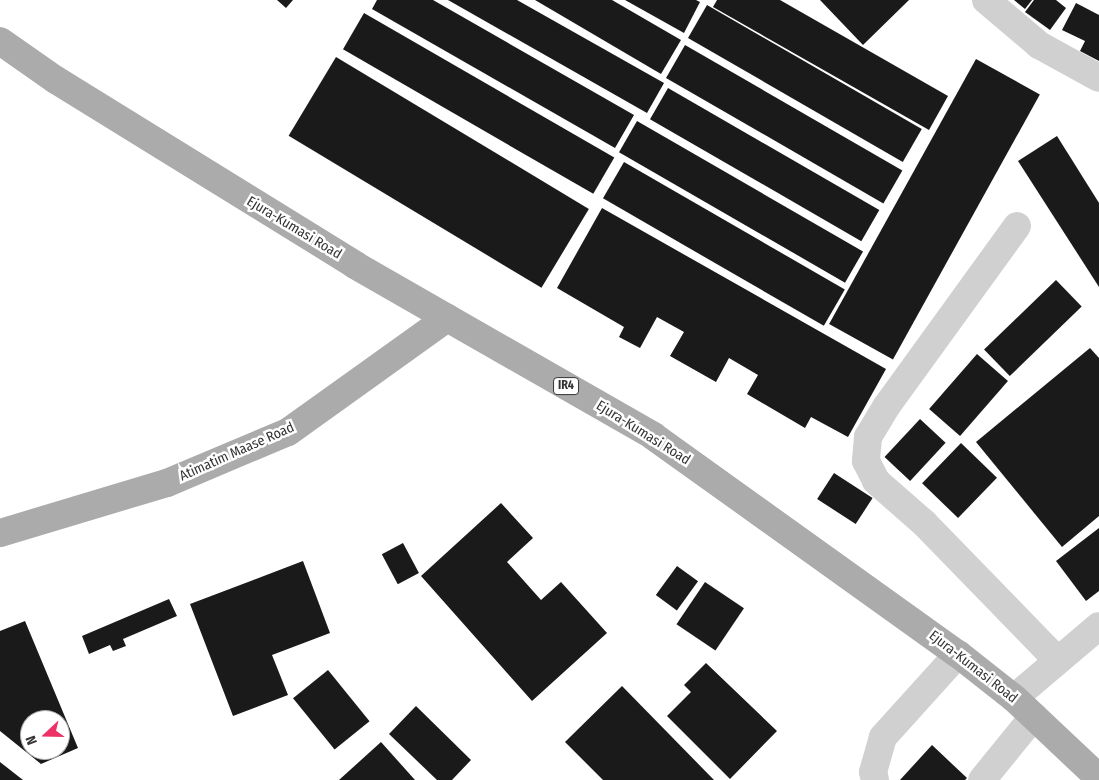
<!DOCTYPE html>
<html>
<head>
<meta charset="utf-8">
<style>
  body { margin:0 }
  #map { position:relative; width:1099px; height:780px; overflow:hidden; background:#fff; font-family:"Fira Sans Condensed",sans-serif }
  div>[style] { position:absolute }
  .building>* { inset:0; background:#1a1a1a; transform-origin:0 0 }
  .minor>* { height:28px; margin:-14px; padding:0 14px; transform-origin:14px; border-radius:14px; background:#d0d0d0 }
  .major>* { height:28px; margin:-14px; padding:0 14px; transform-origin:14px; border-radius:14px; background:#ababab }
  span { translate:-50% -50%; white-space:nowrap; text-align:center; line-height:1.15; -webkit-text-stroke:5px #fff; paint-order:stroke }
  .shield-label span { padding:1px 4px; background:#fff; border:1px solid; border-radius:4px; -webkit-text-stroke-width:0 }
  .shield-label { font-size:12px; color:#333; font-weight:700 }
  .street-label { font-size:14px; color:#333 }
  .north { position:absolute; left:20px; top:710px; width:50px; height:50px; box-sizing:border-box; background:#fff; border:1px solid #adadad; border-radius:50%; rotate:249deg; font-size:14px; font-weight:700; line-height:20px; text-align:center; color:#333 }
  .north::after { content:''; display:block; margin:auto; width:18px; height:22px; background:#ec3266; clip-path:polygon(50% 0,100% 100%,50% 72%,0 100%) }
</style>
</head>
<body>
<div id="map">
  <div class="building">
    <div style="clip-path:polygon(277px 0,293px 0,286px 8px)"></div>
    <div style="clip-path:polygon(377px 0,433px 0,634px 115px,615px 148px,372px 9px)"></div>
    <div style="clip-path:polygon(448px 0,517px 0,664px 83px,647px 113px)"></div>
    <div style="clip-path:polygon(535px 0,612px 0,681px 40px,661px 74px)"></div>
    <div style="clip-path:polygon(625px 0,696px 0,700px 2px,684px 33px)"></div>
    <div style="clip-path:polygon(717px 0,780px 0,948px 96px,929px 130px,713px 7px)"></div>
    <div style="clip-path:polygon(820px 0,909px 0,863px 45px)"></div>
    <div style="clip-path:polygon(1014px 0,1032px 0,1025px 9px)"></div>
    <div style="clip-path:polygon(1034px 0,1056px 0,1066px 8px,1050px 30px,1025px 12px)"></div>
    <div style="clip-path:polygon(1076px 3px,1099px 15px,1099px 61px,1080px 51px,1085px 41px,1062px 30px)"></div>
    <div style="left:707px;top:5px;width:248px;height:38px;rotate:30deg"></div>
    <div style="left:364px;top:13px;width:289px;height:42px;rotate:30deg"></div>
    <div style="left:685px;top:45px;width:251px;height:38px;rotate:30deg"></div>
    <div style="left:336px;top:57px;width:295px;height:92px;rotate:31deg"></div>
    <div style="left:976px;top:59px;width:73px;height:303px;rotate:29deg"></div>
    <div style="left:668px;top:88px;width:244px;height:36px;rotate:30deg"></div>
    <div style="left:637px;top:121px;width:261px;height:36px;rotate:30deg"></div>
    <div style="clip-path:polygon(1057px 136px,1099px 203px,1099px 287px,1018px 161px)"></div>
    <div style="left:624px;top:162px;width:255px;height:42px;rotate:30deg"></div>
    <div style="clip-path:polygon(602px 208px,886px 369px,848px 437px,811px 417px,805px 428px,747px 394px,758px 375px,729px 358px,716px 382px,670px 356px,684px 332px,657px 317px,640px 348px,619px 337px,624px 327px,557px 288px)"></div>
    <div style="left:1056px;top:280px;width:37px;height:100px;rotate:46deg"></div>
    <div style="clip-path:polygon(1090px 348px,1099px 358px,1099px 516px,1062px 547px,976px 442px)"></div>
    <div style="left:977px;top:354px;width:41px;height:73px;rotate:41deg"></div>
    <div style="left:920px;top:419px;width:35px;height:52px;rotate:43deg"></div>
    <div style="left:961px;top:443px;width:50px;height:56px;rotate:44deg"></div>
    <div style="left:834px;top:473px;width:46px;height:31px;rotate:33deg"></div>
    <div style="clip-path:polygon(501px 503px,533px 538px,507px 562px,541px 600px,561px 582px,607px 633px,532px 701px,421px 576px)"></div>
    <div style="clip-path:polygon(1099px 528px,1099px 591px,1086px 601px,1056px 561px)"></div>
    <div style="left:403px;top:543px;width:34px;height:24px;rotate:62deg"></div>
    <div style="clip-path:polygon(303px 561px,330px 633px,272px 655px,288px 695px,233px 716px,190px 604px)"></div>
    <div style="left:677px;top:566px;width:26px;height:36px;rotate:36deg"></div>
    <div style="left:705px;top:582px;width:47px;height:51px;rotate:34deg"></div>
    <div style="clip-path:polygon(169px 599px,177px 616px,123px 639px,126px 646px,113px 651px,110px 645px,89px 654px,82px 636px)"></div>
    <div style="clip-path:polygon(evenodd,25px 621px,78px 748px,41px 764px,0 731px,0 631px,25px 621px,30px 720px,60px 720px,60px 750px,30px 750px,30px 720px)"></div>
    <div style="clip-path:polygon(706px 663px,777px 731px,730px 779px,667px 716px,691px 692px,684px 685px)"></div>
    <div style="left:328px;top:670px;width:66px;height:45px;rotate:51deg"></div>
    <div style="clip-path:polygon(622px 686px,714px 780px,603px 780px,565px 742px)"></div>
    <div style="clip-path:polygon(416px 706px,471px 760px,452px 780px,437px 780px,389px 734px)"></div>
    <div style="clip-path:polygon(381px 742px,415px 780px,339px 780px)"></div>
    <div style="clip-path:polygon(932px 745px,967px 778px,965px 780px,900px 780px)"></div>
    <div style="clip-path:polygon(0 762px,23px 780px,0 780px)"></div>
  </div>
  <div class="minor">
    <div style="left:986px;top:0;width:70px;rotate:40.3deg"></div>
    <div style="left:1039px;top:45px;width:68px;rotate:28.8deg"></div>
    <div style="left:1017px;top:226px;width:223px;rotate:125.9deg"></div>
    <div style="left:886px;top:407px;width:35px;rotate:121deg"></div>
    <div style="left:868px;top:437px;width:24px;rotate:95deg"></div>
    <div style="left:866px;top:461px;width:22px;rotate:63deg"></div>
    <div style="left:876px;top:481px;width:64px;rotate:41.2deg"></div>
    <div style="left:924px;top:523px;width:191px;rotate:45.8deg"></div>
    <div style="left:1014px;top:698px;width:111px;rotate:-40.3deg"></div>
    <div style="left:875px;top:780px;width:8px;rotate:-104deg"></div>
    <div style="left:873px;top:772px;width:36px;rotate:-74deg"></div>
    <div style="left:883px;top:737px;width:112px;rotate:-47.9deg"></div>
    <div style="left:982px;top:780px;width:82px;rotate:-50.9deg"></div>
  </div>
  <div class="major">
    <div style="left:0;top:41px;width:68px;rotate:34.9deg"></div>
    <div style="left:56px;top:80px;width:352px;rotate:31.7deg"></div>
    <div style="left:355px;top:265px;width:344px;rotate:29.8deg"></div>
    <div style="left:653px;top:436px;width:375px;rotate:35.6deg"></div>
    <div style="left:958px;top:654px;width:71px;rotate:38.2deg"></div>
    <div style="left:1014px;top:698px;width:117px;rotate:43.3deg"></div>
    <div style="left:0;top:533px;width:174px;rotate:-16.7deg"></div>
    <div style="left:167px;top:483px;width:131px;rotate:-22.9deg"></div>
    <div style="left:288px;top:432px;width:196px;rotate:-35.6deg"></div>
  </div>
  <div class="shield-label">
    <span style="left:566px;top:386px">IR4</span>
  </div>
  <div class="street-label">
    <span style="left:294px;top:228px;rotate:31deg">Ejura-Kumasi Road</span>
    <span style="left:643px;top:433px;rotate:32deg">Ejura-Kumasi Road</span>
    <span style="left:237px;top:452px;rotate:-24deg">Atimatim Maase Road</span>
    <span style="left:973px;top:667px;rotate:38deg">Ejura-Kumasi Road</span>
  </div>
  <div class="north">N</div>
</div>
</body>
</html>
